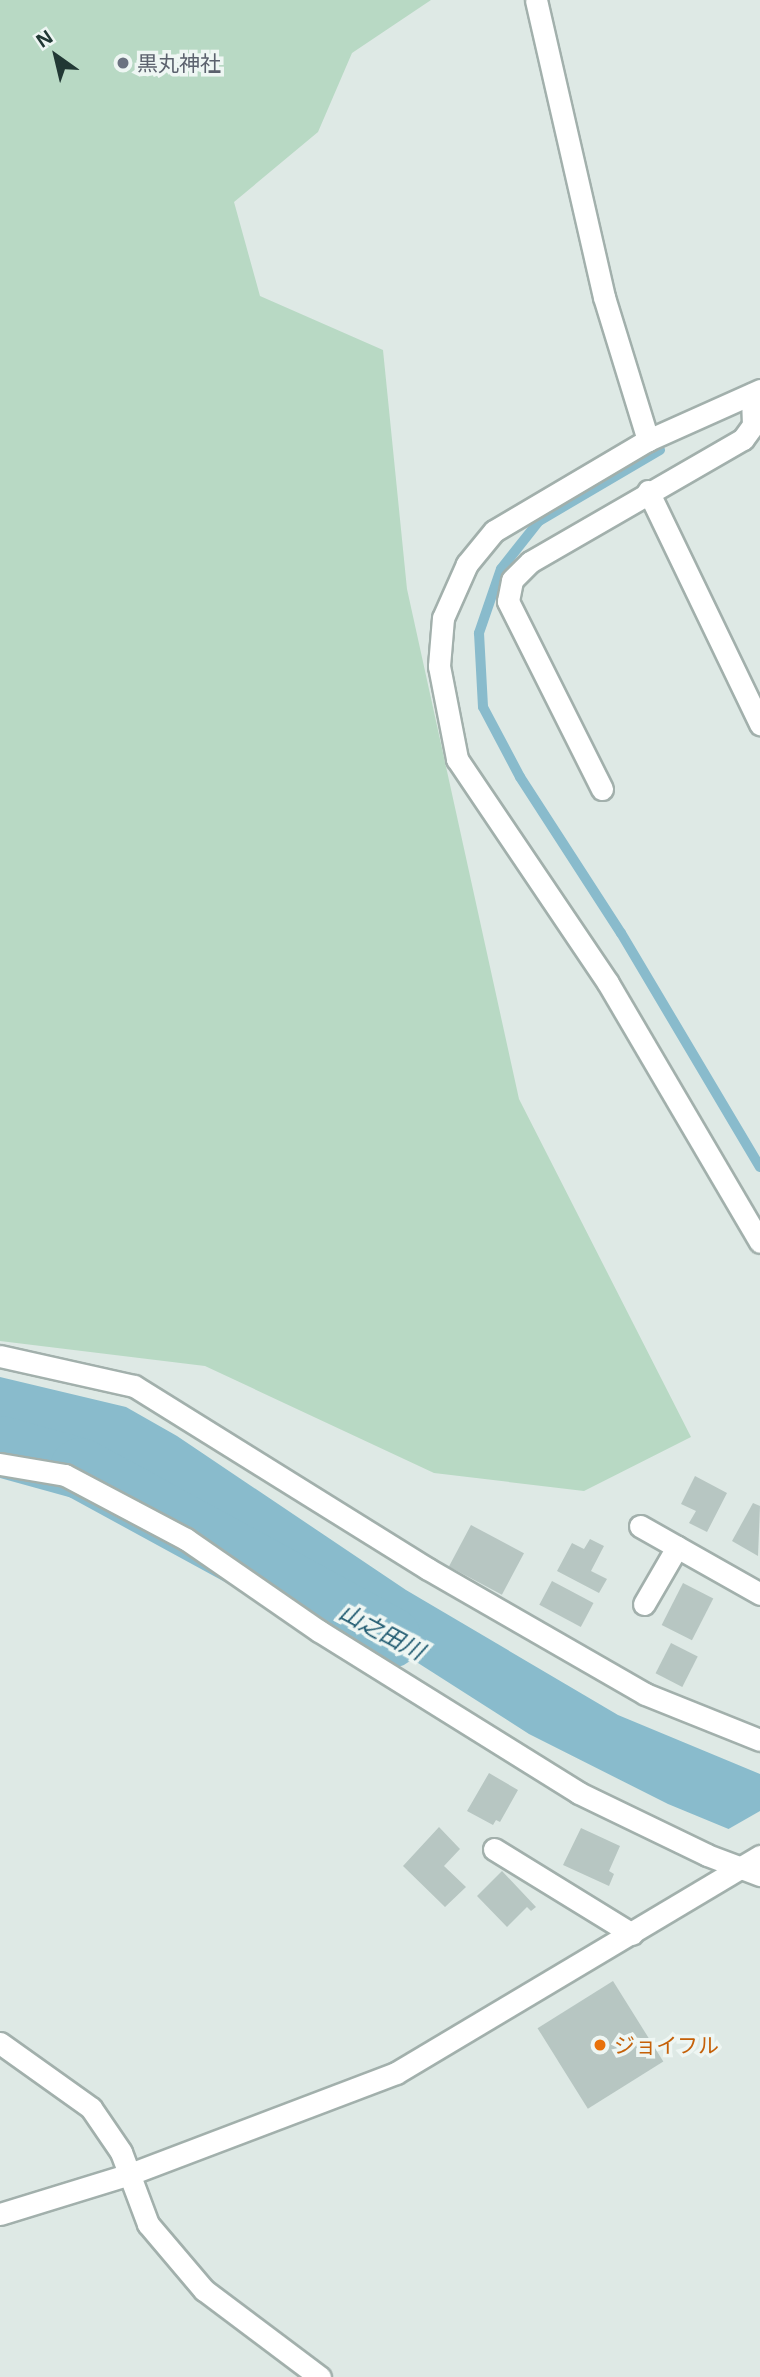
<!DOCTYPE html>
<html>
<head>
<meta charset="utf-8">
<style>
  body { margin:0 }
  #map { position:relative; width:760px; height:2377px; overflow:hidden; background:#dee9e5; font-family:"Noto Sans","Noto Sans JP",sans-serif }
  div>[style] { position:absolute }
  .green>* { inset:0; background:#b8d9c4 }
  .water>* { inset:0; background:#89bbcc }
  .pier>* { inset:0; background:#dee9e5 }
  .stream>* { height:10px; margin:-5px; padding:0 5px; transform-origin:5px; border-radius:5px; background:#89bbcc }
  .river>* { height:61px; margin:-30.5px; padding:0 30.5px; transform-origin:30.5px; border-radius:30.5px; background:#89bbcc }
  .building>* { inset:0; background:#b7c6c2; transform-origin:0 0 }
  .roads { filter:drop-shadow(2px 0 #a2b0ac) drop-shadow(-2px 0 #a2b0ac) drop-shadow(0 2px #a2b0ac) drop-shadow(0 -2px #a2b0ac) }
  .street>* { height:21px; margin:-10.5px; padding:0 10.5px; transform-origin:10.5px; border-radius:10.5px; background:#fff }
  .secondary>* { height:21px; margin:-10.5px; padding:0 10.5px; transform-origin:10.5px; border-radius:10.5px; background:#fff }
  .dots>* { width:19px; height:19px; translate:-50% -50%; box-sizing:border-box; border:4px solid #eef6f3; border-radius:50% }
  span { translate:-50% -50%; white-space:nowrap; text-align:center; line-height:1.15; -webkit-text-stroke:7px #eef6f3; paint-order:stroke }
  .worship-label { font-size:21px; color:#5b616d }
  .left { translate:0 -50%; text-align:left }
  .food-label { font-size:21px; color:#c56008 }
  .water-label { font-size:23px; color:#1f5a70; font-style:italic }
  .north { position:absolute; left:21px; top:21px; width:70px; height:70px; -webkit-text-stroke:5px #eef6f3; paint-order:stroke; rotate:326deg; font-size:19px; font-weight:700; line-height:28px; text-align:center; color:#213834 }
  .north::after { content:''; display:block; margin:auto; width:24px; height:32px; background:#213834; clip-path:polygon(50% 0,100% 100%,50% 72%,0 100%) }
</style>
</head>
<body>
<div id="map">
  <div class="green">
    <div style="clip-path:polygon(0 0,431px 0,352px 53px,318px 132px,234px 202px,260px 296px,383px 350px,407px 589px,519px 1099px,691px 1437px,584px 1491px,434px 1473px,205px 1366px,0 1341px)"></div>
  </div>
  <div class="water">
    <div style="clip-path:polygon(0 1377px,126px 1407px,177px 1436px,406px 1590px,618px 1715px,760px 1774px,760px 1842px,668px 1804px,529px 1734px,130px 1479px,73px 1454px,0 1447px)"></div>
  </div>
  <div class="pier">
    <div style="clip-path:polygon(760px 1811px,760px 1846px,725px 1831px)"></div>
  </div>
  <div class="stream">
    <div style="left:660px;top:450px;width:140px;rotate:149.6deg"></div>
    <div style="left:539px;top:521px;width:61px;rotate:128.4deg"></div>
    <div style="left:501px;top:569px;width:68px;rotate:109deg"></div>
    <div style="left:479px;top:633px;width:74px;rotate:86.9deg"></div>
    <div style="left:483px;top:707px;width:79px;rotate:62.1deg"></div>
    <div style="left:520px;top:777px;width:186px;rotate:57.1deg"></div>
    <div style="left:621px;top:933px;width:272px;rotate:59.3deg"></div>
  </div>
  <div class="river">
    <div style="left:0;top:1446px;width:83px;rotate:15.4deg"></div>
    <div style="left:80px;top:1468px;width:353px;rotate:28.6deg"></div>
  </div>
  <div class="building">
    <div style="clip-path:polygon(695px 1476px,727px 1493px,707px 1532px,689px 1523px,696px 1511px,681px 1504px)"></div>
    <div style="clip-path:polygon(753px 1503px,760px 1506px,758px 1556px,732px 1541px)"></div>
    <div style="left:471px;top:1525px;width:60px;height:47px;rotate:28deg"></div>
    <div style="clip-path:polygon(590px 1539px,604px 1546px,591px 1571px,607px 1579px,599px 1593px,557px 1571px,572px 1543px,584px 1549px)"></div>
    <div style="left:552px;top:1581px;width:47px;height:27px;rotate:28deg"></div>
    <div style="left:683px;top:1583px;width:34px;height:47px;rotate:27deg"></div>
    <div style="left:671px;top:1643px;width:30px;height:34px;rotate:27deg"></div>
    <div style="clip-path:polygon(489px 1773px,518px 1790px,500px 1822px,496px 1820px,493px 1825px,467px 1811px)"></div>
    <div style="clip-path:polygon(439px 1827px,460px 1849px,444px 1866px,466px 1887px,445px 1907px,403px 1866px)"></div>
    <div style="clip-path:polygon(581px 1828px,620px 1846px,609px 1871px,614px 1874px,609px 1886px,563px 1865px)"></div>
    <div style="clip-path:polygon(502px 1871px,536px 1907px,531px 1911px,527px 1907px,507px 1927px,477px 1896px)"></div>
    <div style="left:613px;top:1981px;width:95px;height:89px;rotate:58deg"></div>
  </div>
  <div class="roads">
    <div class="street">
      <div style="left:536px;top:0;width:305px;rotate:77.1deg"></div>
      <div style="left:604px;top:297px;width:150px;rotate:72.9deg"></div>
      <div style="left:760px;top:390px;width:123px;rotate:155.9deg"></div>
      <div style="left:648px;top:440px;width:179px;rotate:149.4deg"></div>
      <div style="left:494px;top:531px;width:43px;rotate:129.3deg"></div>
      <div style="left:467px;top:564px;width:59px;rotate:114deg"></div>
      <div style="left:443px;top:618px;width:48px;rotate:94.8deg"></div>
      <div style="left:439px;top:666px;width:95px;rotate:79deg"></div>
      <div style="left:457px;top:759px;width:270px;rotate:56deg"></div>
      <div style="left:608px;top:983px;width:300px;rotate:59.6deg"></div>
      <div style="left:648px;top:491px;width:259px;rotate:64.3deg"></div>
      <div style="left:602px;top:789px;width:210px;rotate:-116.6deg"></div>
      <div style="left:508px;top:601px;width:21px;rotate:-79deg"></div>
      <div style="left:512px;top:580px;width:25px;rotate:-45deg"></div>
      <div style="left:530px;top:562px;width:246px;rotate:-30deg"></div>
      <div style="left:743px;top:439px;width:17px;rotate:-54deg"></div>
      <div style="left:753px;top:425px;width:31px;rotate:-92deg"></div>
      <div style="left:0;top:1356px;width:137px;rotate:12.6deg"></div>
      <div style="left:134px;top:1386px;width:346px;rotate:31.9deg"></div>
      <div style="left:428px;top:1569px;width:250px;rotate:29.9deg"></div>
      <div style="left:645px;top:1694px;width:124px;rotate:21.8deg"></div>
      <div style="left:0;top:1464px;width:66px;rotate:9.6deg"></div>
      <div style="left:65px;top:1475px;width:137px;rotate:27.9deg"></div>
      <div style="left:186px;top:1539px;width:162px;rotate:34.7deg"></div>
      <div style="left:319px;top:1631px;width:306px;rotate:31.9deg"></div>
      <div style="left:579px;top:1793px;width:142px;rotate:25.8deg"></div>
      <div style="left:707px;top:1855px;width:57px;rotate:20.7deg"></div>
      <div style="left:640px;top:1526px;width:138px;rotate:29.5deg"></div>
      <div style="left:644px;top:1604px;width:66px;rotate:-59.9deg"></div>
      <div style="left:494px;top:1849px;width:162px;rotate:31.6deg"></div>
      <div style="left:0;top:2043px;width:112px;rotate:35.5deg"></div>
      <div style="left:91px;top:2108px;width:53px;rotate:55.7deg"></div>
      <div style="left:121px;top:2152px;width:77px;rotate:69.4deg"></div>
      <div style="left:148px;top:2224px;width:87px;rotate:49.7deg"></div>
      <div style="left:204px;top:2290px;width:145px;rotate:36.9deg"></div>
    </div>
    <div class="secondary">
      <div style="left:0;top:2214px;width:136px;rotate:-17.1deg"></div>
      <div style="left:130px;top:2174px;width:285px;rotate:-20.8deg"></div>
      <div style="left:396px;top:2073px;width:424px;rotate:-30.8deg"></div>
    </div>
  </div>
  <div class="dots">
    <div style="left:123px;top:63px;background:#6b7280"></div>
    <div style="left:600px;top:2045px;background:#e8710a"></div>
  </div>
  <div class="worship-label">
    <span class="left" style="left:137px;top:63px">黒丸神社</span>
  </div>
  <div class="food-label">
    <span class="left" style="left:614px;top:2045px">ジョイフル</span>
  </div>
  <div class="water-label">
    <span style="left:382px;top:1631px;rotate:28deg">山之田川</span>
  </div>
  <div class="north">N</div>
</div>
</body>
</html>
